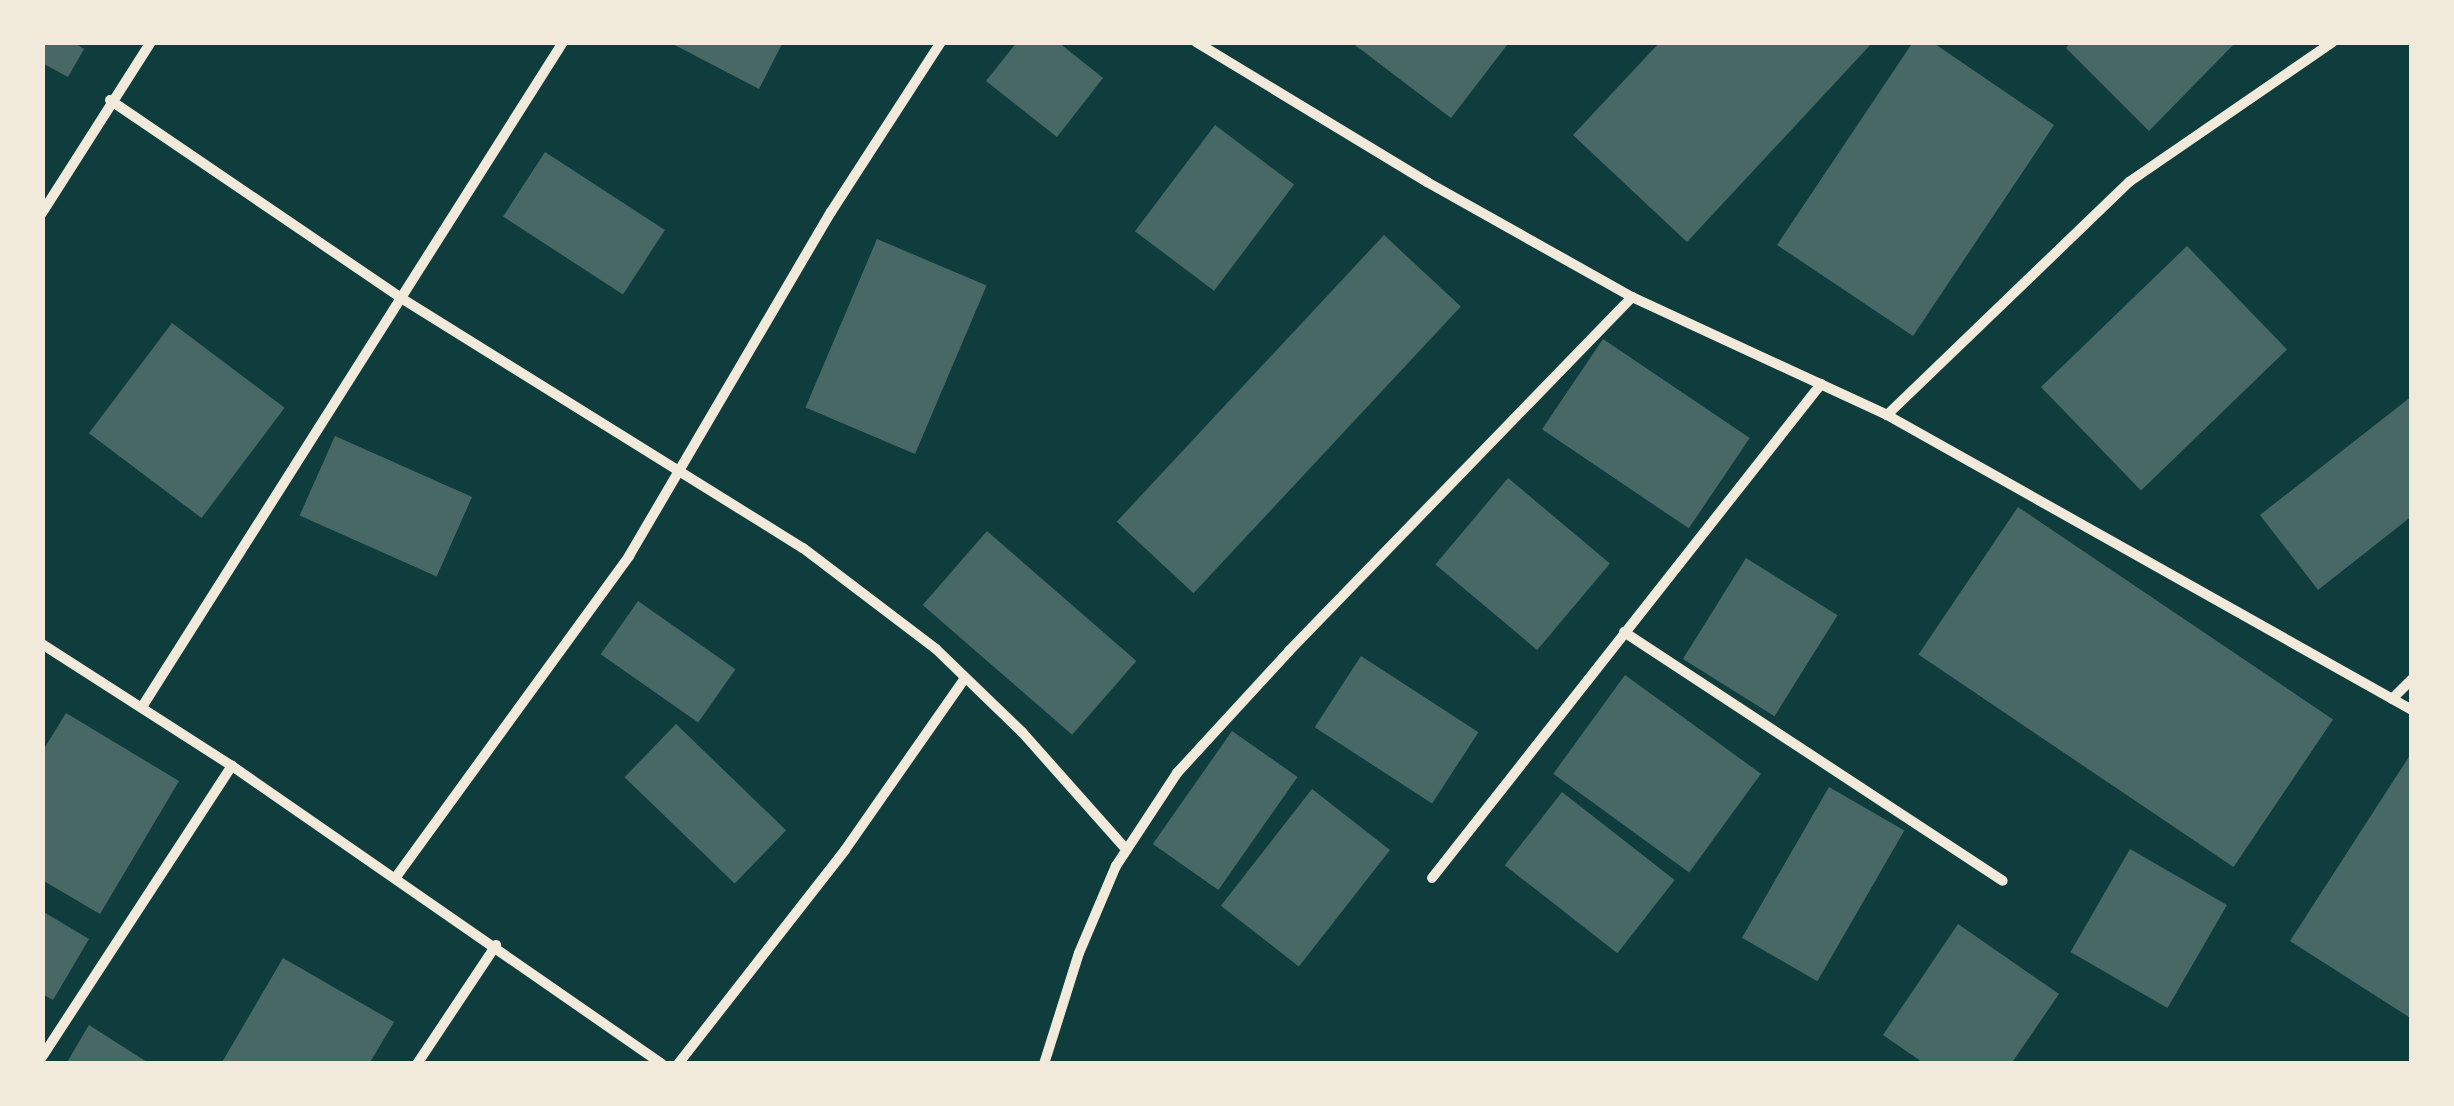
<!DOCTYPE html>
<html>
<head>
<meta charset="utf-8">
<style>
  body { margin:0 }
  #map { position:relative; width:2454px; height:1106px; overflow:hidden; background:#0f3d3e; font-family:Montserrat,sans-serif }
  div>[style] { position:absolute }
  .building>* { inset:0; background:#486865; transform-origin:0 0 }
  .minor>* { height:10px; margin:-5px; padding:0 5px; transform-origin:5px; border-radius:5px; background:#f1e9da }
  span { translate:-50% -50%; white-space:nowrap; text-align:center; line-height:1.15; -webkit-text-stroke:10px #f1e9da; paint-order:stroke }
  .frame { position:absolute; inset:0; border:45px solid #f1e9da; pointer-events:none }
</style>
</head>
<body>
<div id="map">
  <div class="building">
    <div style="clip-path:polygon(42px 42px,73px 42px,84px 49px,68px 77px,42px 63px)"></div>
    <div style="clip-path:polygon(669px 42px,783px 42px,759px 89px)"></div>
    <div style="clip-path:polygon(1017px 42px,1058px 42px,1103px 78px,1057px 137px,986px 81px)"></div>
    <div style="clip-path:polygon(1351px 42px,1504px 42px,1507px 45px,1451px 118px)"></div>
    <div style="clip-path:polygon(1660px 42px,1873px 42px,1687px 242px,1573px 135px)"></div>
    <div style="clip-path:polygon(1913px 42px,1932px 42px,2054px 125px,1913px 336px,1777px 245px)"></div>
    <div style="clip-path:polygon(2071px 42px,2236px 42px,2149px 131px,2066px 48px)"></div>
    <div style="left:1215px;top:125px;width:99px;height:133px;rotate:37deg"></div>
    <div style="left:545px;top:152px;width:143px;height:77px;rotate:33deg"></div>
    <div style="left:1384px;top:235px;width:105px;height:392px;rotate:43deg"></div>
    <div style="left:877px;top:239px;width:119px;height:183px;rotate:23deg"></div>
    <div style="left:2187px;top:246px;width:144px;height:203px;rotate:46deg"></div>
    <div style="left:172px;top:323px;width:141px;height:138px;rotate:37deg"></div>
    <div style="left:1603px;top:339px;width:177px;height:109px;rotate:34deg"></div>
    <div style="clip-path:polygon(2412px 396px,2412px 516px,2318px 590px,2260px 515px)"></div>
    <div style="left:335px;top:436px;width:150px;height:87px;rotate:24deg"></div>
    <div style="left:1508px;top:478px;width:133px;height:113px;rotate:40deg"></div>
    <div style="left:2018px;top:507px;width:380px;height:178px;rotate:34deg"></div>
    <div style="left:987px;top:531px;width:198px;height:98px;rotate:41deg"></div>
    <div style="left:1746px;top:558px;width:108px;height:119px;rotate:32deg"></div>
    <div style="left:638px;top:601px;width:119px;height:65px;rotate:35deg"></div>
    <div style="left:1361px;top:656px;width:140px;height:85px;rotate:33deg"></div>
    <div style="left:1625px;top:675px;width:168px;height:122px;rotate:36deg"></div>
    <div style="clip-path:polygon(66px 713px,179px 781px,100px 914px,42px 880px,42px 752px)"></div>
    <div style="left:676px;top:724px;width:153px;height:74px;rotate:44deg"></div>
    <div style="left:1232px;top:731px;width:80px;height:138px;rotate:35deg"></div>
    <div style="clip-path:polygon(2412px 752px,2412px 1019px,2290px 941px)"></div>
    <div style="left:1829px;top:787px;width:87px;height:174px;rotate:30deg"></div>
    <div style="left:1312px;top:789px;width:99px;height:148px;rotate:38deg"></div>
    <div style="left:1562px;top:792px;width:143px;height:93px;rotate:38deg"></div>
    <div style="left:2130px;top:849px;width:112px;height:119px;rotate:30deg"></div>
    <div style="clip-path:polygon(42px 911px,89px 939px,53px 1000px,42px 994px)"></div>
    <div style="clip-path:polygon(1958px 924px,2059px 994px,2011px 1064px,1925px 1064px,1883px 1035px)"></div>
    <div style="clip-path:polygon(283px 958px,394px 1022px,369px 1064px,221px 1064px)"></div>
    <div style="clip-path:polygon(89px 1025px,150px 1064px,66px 1064px)"></div>
  </div>
  <div class="minor">
    <div style="left:1196px;top:42px;width:270px;rotate:31.2deg"></div>
    <div style="left:1427px;top:182px;width:235px;rotate:29.3deg"></div>
    <div style="left:1632px;top:297px;width:281px;rotate:24.8deg"></div>
    <div style="left:1887px;top:415px;width:602px;rotate:29.33deg"></div>
    <div style="left:110px;top:100px;width:352px;rotate:34.2deg"></div>
    <div style="left:401px;top:298px;width:473px;rotate:31.9deg"></div>
    <div style="left:803px;top:548px;width:167px;rotate:37.2deg"></div>
    <div style="left:936px;top:649px;width:120px;rotate:44deg"></div>
    <div style="left:1022px;top:732px;width:157px;rotate:48.4deg"></div>
    <div style="left:42px;top:213px;width:203px;rotate:-57.5deg"></div>
    <div style="left:1887px;top:415px;width:336px;rotate:-43.9deg"></div>
    <div style="left:2129px;top:182px;width:247px;rotate:-34.5deg"></div>
    <div style="left:1624px;top:632px;width:453px;rotate:33.3deg"></div>
    <div style="left:42px;top:644px;width:226px;rotate:32.7deg"></div>
    <div style="left:232px;top:766px;width:523px;rotate:34.72deg"></div>
    <div style="left:2392px;top:699px;width:28px;rotate:-45deg"></div>
    <div style="left:142px;top:707px;width:787px;rotate:-57.66deg"></div>
    <div style="left:396px;top:877px;width:397px;rotate:-54deg"></div>
    <div style="left:629px;top:556px;width:399px;rotate:-59.6deg"></div>
    <div style="left:831px;top:212px;width:202px;rotate:-57.1deg"></div>
    <div style="left:1432px;top:878px;width:629px;rotate:-51.78deg"></div>
    <div style="left:42px;top:1057px;width:348px;rotate:-56.9deg"></div>
    <div style="left:417px;top:1064px;width:143px;rotate:-56.4deg"></div>
    <div style="left:678px;top:1064px;width:271px;rotate:-52deg"></div>
    <div style="left:845px;top:850px;width:210px;rotate:-55.1deg"></div>
    <div style="left:1044px;top:1064px;width:116px;rotate:-72.5deg"></div>
    <div style="left:1079px;top:953px;width:95px;rotate:-67deg"></div>
    <div style="left:1116px;top:866px;width:111px;rotate:-56.7deg"></div>
    <div style="left:1177px;top:773px;width:166px;rotate:-47.4deg"></div>
    <div style="left:1289px;top:651px;width:493px;rotate:-45.9deg"></div>
  </div>
  <div class="frame"></div>
</div>
</body>
</html>
